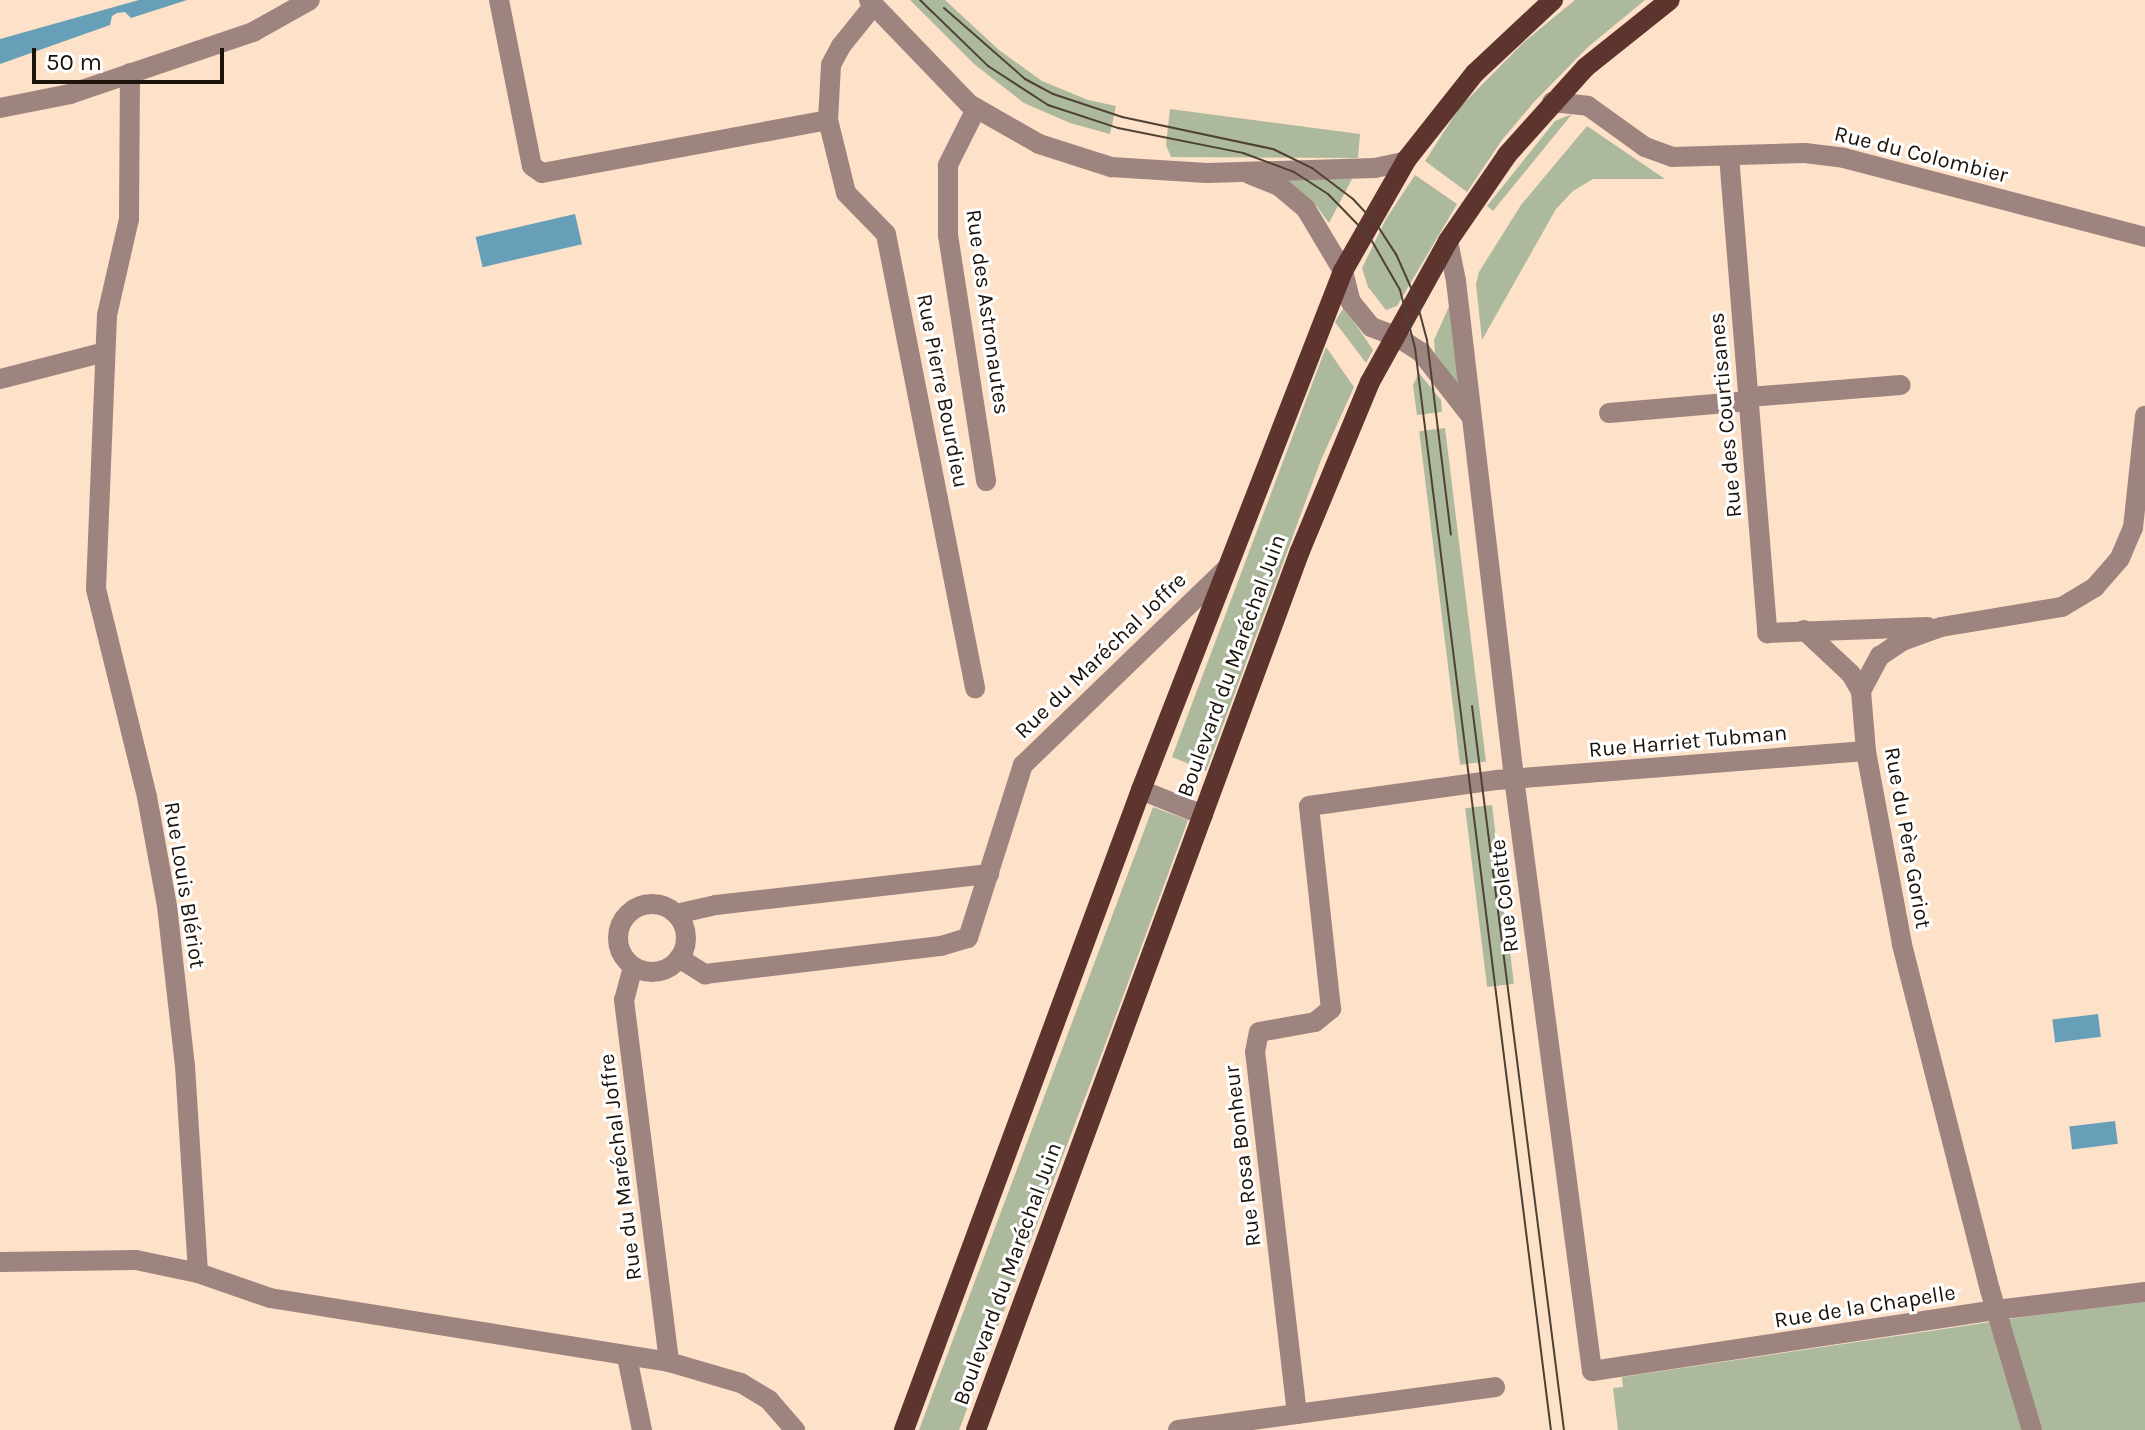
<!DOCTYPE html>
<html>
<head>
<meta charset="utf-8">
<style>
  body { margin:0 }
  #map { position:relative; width:2145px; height:1430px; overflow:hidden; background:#fde1c8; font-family:Karla,sans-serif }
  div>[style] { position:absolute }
  .green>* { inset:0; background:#adb99d; transform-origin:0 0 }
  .water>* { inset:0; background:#669fb7; transform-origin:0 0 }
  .street>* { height:20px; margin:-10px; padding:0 10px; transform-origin:10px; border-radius:10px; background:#9d847f }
  .street>.ring { margin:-10px; padding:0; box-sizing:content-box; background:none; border:20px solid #9d847f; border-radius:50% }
  .primary>* { height:20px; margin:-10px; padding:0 10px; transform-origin:10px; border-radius:10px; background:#5d352e }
  .tram>* { height:2px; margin:-1px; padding:0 1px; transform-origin:1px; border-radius:1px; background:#4e4134 }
  span { translate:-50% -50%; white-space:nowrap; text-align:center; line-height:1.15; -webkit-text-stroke:6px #fff; paint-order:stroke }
  .street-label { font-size:22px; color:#1c130a }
  .scale { position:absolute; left:32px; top:48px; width:192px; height:36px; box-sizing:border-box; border:4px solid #1c130a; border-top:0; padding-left:10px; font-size:24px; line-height:28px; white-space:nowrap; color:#1c130a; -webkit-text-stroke:6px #fff; paint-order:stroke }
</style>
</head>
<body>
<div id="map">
  <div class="green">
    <div style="clip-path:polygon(910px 0,945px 0,999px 50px,1042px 81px,1088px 100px,1116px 106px,1110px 134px,1070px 123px,1024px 103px,974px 64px)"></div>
    <div style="clip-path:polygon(1575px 0,1645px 0,1588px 47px,1534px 102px,1502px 140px,1467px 192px,1425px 161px,1460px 107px,1524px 42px)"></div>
    <div style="clip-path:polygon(1170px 109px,1360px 134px,1358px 158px,1171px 157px,1166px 145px)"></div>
    <div style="clip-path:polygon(1572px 114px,1493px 211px,1487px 206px,1555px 121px)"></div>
    <div style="clip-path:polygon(1587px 126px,1665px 179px,1593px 179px,1573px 191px,1556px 209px,1482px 340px,1476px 284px,1479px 272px,1521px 205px)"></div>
    <div style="clip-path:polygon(1415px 175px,1457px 204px,1397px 306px,1386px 310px,1368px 287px,1362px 268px,1386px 219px)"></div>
    <div style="clip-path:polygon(1282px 178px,1317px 178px,1352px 179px,1329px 223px,1315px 204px)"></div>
    <div style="clip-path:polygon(1451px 302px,1459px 382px,1455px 382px,1435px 353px,1434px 340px)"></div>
    <div style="clip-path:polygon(1344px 307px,1373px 350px,1366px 363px,1335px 322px)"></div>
    <div style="clip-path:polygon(1326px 347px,1354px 387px,1321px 460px,1206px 771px,1172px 757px)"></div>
    <div style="clip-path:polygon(1419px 373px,1441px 400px,1442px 412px,1417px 415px,1413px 385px)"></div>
    <div style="left:1445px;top:428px;width:336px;height:26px;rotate:83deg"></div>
    <div style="left:1492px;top:805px;width:180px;height:27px;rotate:83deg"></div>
    <div style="clip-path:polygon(1153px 807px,1188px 820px,1111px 1029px,959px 1430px,919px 1430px)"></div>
    <div style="clip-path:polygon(2145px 1302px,2145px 1430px,1618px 1430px,1613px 1388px,1623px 1387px,1622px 1377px,2037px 1315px)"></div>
  </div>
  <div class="water">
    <div style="clip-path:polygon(139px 0,187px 0,131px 18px,125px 12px,117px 13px,112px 16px,110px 25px,0 64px,0 39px)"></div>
    <div style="left:575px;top:214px;width:31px;height:102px;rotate:77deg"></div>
    <div style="left:2098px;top:1014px;width:23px;height:46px;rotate:83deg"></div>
    <div style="left:2115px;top:1121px;width:23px;height:46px;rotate:83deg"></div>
  </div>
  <div class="street">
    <div style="left:499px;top:0;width:169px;rotate:78.8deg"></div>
    <div style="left:532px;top:166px;width:12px;rotate:35deg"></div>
    <div style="left:542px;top:173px;width:291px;rotate:-10.5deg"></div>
    <div style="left:869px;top:0;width:144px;rotate:46.1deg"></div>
    <div style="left:969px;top:104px;width:81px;rotate:29.7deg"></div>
    <div style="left:1039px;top:144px;width:76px;rotate:17.7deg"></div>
    <div style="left:1111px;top:167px;width:96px;rotate:3.6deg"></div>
    <div style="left:1207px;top:173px;width:168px;rotate:-1.7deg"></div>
    <div style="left:1375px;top:168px;width:30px;rotate:-12deg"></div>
    <div style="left:874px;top:5px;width:53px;rotate:128.8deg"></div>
    <div style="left:841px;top:46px;width:21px;rotate:118deg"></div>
    <div style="left:831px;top:65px;width:55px;rotate:93.1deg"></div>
    <div style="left:828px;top:120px;width:75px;rotate:76.1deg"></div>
    <div style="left:846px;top:193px;width:57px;rotate:45.7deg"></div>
    <div style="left:886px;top:234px;width:463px;rotate:78.9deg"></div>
    <div style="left:130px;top:73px;width:146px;rotate:90.4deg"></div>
    <div style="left:129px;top:219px;width:98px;rotate:102.9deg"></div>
    <div style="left:107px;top:315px;width:274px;rotate:92.3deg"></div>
    <div style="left:96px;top:589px;width:214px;rotate:76.2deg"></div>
    <div style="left:147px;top:797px;width:111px;rotate:79.6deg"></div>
    <div style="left:167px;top:906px;width:161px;rotate:83.6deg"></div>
    <div style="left:185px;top:1066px;width:207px;rotate:86.4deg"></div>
    <div style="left:198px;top:1273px;width:76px;rotate:19.1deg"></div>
    <div style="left:270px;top:1298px;width:404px;rotate:9.1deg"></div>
    <div style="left:669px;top:1362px;width:75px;rotate:16.3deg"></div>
    <div style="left:741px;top:1383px;width:33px;rotate:31deg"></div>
    <div style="left:769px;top:1400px;width:40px;rotate:49deg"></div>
    <div style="left:1552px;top:102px;width:36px;rotate:6deg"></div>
    <div style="left:1588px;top:106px;width:70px;rotate:35.7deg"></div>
    <div style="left:1645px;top:147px;width:29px;rotate:20deg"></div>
    <div style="left:1672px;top:157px;width:133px;rotate:-1.7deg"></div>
    <div style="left:1805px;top:153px;width:39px;rotate:7deg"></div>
    <div style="left:1844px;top:158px;width:311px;rotate:14.7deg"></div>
    <div style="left:0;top:108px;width:71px;rotate:-11.3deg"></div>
    <div style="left:70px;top:94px;width:193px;rotate:-18.7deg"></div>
    <div style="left:253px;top:32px;width:65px;rotate:-29.3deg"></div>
    <div style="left:976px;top:109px;width:63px;rotate:116.6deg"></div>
    <div style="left:948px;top:165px;width:70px;rotate:90deg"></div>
    <div style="left:948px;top:235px;width:249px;rotate:81.2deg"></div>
    <div style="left:1729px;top:156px;width:479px;rotate:85.4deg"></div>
    <div style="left:1767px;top:633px;width:161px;rotate:-2.1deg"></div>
    <div style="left:1249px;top:174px;width:32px;rotate:22deg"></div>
    <div style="left:1279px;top:186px;width:35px;rotate:40deg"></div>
    <div style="left:1306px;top:209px;width:72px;rotate:59.2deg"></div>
    <div style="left:1343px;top:271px;width:32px;rotate:76deg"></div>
    <div style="left:1351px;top:302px;width:32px;rotate:51deg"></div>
    <div style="left:1371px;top:327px;width:27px;rotate:20deg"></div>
    <div style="left:1396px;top:336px;width:30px;rotate:33deg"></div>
    <div style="left:1421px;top:352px;width:80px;rotate:52.1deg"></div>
    <div style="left:1448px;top:241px;width:41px;rotate:78.7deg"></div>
    <div style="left:1456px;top:281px;width:500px;rotate:83.34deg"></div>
    <div style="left:1514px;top:778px;width:598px;rotate:82.51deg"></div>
    <div style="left:1592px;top:1371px;width:409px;rotate:-8.6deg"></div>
    <div style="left:1996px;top:1310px;width:150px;rotate:-6.9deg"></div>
    <div style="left:0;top:379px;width:108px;rotate:-14.4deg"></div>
    <div style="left:1749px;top:397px;width:152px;rotate:-4.5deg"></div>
    <div style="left:1609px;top:413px;width:141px;rotate:-4.9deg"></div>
    <div style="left:1804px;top:630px;width:64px;rotate:43.1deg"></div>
    <div style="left:1851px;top:674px;width:20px;rotate:60deg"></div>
    <div style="left:1141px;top:790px;width:67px;rotate:22deg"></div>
    <div class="ring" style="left:618px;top:904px;width:48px;height:48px"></div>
    <div style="left:676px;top:914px;width:41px;rotate:-12.7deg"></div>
    <div style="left:716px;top:905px;width:275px;rotate:-6.5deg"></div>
    <div style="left:679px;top:958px;width:31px;rotate:32deg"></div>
    <div style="left:705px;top:974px;width:238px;rotate:-6.8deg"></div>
    <div style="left:941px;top:946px;width:28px;rotate:-17deg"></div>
    <div style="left:968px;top:938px;width:182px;rotate:-72.4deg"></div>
    <div style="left:1023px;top:765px;width:282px;rotate:-44deg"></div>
    <div style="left:633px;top:967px;width:34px;rotate:105deg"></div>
    <div style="left:624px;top:1000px;width:365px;rotate:82.9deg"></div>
    <div style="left:0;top:1262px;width:136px;rotate:-0.8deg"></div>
    <div style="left:136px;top:1260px;width:63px;rotate:11.8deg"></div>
    <div style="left:627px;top:1357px;width:75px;rotate:78.4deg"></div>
    <div style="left:1297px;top:1414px;width:364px;rotate:-96.6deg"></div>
    <div style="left:1255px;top:1052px;width:20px;rotate:-79deg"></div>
    <div style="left:1259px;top:1032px;width:57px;rotate:-10.1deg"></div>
    <div style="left:1315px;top:1022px;width:21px;rotate:-39deg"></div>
    <div style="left:1331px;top:1009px;width:204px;rotate:-96.2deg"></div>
    <div style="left:1309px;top:806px;width:190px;rotate:-7.9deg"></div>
    <div style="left:1497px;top:780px;width:370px;rotate:-4.5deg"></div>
    <div style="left:1178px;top:1430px;width:320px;rotate:-7.7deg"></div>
    <div style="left:2032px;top:1430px;width:146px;rotate:-106.7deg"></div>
    <div style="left:1990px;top:1290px;width:357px;rotate:-104.3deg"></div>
    <div style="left:1902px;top:944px;width:196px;rotate:-100.6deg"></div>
    <div style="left:1866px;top:751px;width:60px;rotate:-94.8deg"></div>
    <div style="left:1861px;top:691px;width:40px;rotate:-62deg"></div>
    <div style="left:1880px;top:656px;width:27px;rotate:-34deg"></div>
    <div style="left:1902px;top:641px;width:41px;rotate:-19.7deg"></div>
    <div style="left:1941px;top:627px;width:123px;rotate:-9.4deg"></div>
    <div style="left:2062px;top:607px;width:39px;rotate:-31deg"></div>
    <div style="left:2095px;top:587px;width:38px;rotate:-49deg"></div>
    <div style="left:2120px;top:558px;width:33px;rotate:-67deg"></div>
    <div style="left:2133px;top:528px;width:113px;rotate:-83.9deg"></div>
  </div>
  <div class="primary">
    <div style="left:904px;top:1430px;width:682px;rotate:-69.68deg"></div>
    <div style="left:1141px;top:790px;width:557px;rotate:-68.73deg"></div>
    <div style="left:1343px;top:271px;width:129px;rotate:-60.3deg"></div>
    <div style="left:1407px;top:159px;width:110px;rotate:-51.7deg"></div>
    <div style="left:1475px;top:73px;width:107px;rotate:-43.1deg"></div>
    <div style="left:976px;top:1430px;width:937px;rotate:-69.77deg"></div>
    <div style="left:1300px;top:551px;width:183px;rotate:-67.5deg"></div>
    <div style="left:1370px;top:382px;width:161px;rotate:-61deg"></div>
    <div style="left:1448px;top:241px;width:104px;rotate:-55.5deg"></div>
    <div style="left:1507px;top:155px;width:118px;rotate:-48.1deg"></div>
    <div style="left:1586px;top:67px;width:107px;rotate:-38.6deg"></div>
  </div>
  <div class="tram">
    <div style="left:920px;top:0;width:95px;rotate:44.1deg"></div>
    <div style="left:988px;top:66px;width:72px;rotate:33deg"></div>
    <div style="left:1048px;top:105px;width:74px;rotate:18.2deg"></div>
    <div style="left:1118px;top:128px;width:127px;rotate:11.3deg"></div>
    <div style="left:1243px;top:153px;width:54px;rotate:20.4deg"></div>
    <div style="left:1294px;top:172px;width:40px;rotate:32.9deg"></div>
    <div style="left:1328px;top:194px;width:59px;rotate:45.7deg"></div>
    <div style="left:1369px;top:236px;width:62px;rotate:60.1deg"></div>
    <div style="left:1400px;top:290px;width:60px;rotate:75.5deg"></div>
    <div style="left:1415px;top:348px;width:1091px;rotate:82.84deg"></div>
    <div style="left:944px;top:8px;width:108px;rotate:41.2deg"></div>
    <div style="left:1025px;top:79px;width:32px;rotate:28deg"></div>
    <div style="left:1053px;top:94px;width:73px;rotate:18.4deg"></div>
    <div style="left:1122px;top:117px;width:154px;rotate:12deg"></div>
    <div style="left:1273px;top:149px;width:43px;rotate:26deg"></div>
    <div style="left:1312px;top:168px;width:51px;rotate:37.1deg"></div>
    <div style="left:1353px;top:199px;width:35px;rotate:47deg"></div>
    <div style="left:1377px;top:225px;width:35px;rotate:57deg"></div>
    <div style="left:1396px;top:254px;width:49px;rotate:66deg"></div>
    <div style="left:1416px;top:299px;width:42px;rotate:75deg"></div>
    <div style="left:1427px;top:340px;width:196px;rotate:83deg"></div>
    <div style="left:1472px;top:706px;width:730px;rotate:82.76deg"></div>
  </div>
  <div class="street-label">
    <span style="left:1921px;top:155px;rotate:14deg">Rue du Colombier</span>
    <span style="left:987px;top:312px;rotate:82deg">Rue des Astronautes</span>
    <span style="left:942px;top:391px;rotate:79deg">Rue Pierre Bourdieu</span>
    <span style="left:1726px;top:415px;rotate:-95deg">Rue des Courtisanes</span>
    <span style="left:1101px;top:656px;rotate:-44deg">Rue du Maréchal Joffre</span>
    <span style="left:1232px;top:666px;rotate:-70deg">Boulevard du Maréchal Juin</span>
    <span style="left:1688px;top:742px;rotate:-5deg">Rue Harriet Tubman</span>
    <span style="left:1907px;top:838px;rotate:80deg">Rue du Père Goriot</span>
    <span style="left:184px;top:885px;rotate:81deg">Rue Louis Blériot</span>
    <span style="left:1505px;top:896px;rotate:-97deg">Rue Colette</span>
    <span style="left:1243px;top:1156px;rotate:-97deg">Rue Rosa Bonheur</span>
    <span style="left:621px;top:1167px;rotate:-97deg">Rue du Maréchal Joffre</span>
    <span style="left:1008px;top:1274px;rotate:-70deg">Boulevard du Maréchal Juin</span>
    <span style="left:1865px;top:1307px;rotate:-9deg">Rue de la Chapelle</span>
  </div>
  <div class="scale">50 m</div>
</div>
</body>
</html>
